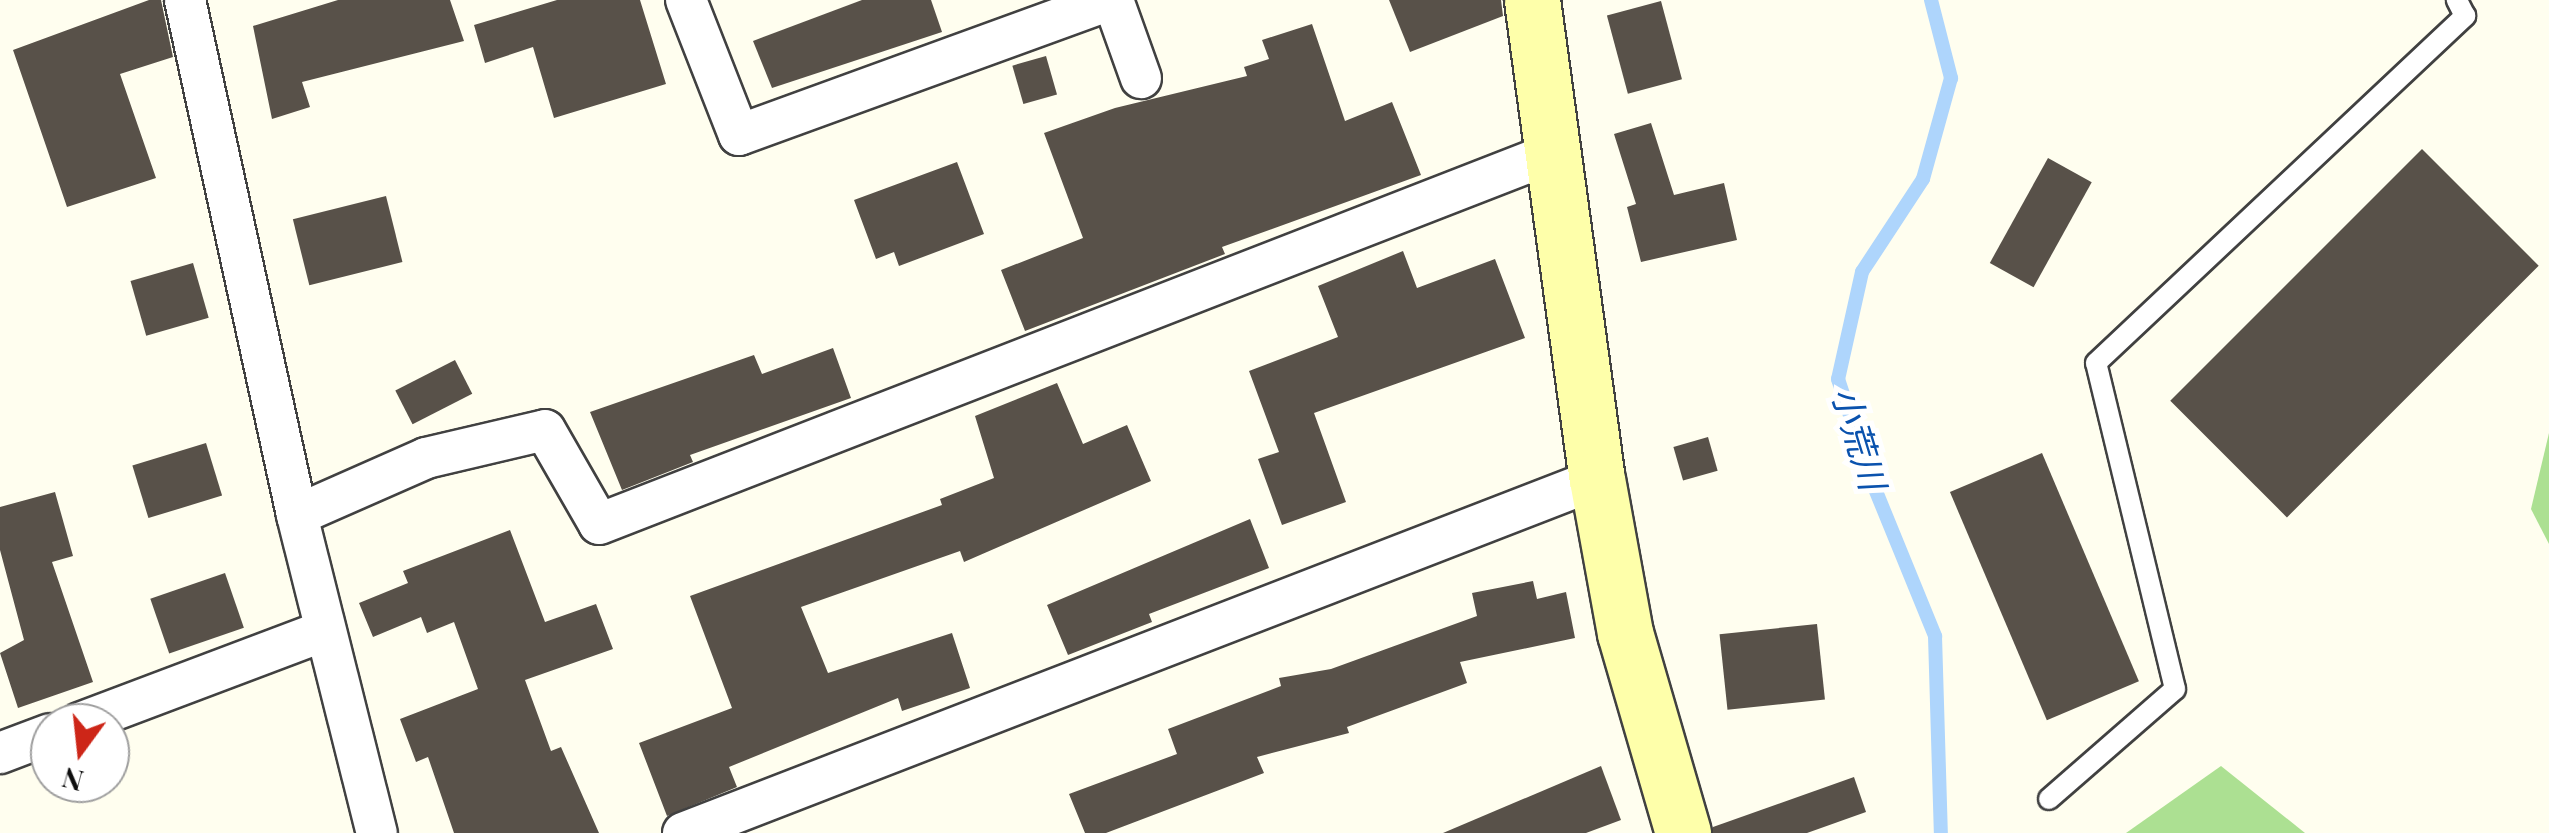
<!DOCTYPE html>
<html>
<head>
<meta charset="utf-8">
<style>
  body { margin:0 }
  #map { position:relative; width:2549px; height:833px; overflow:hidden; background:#fffeef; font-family:"Playfair Display","Noto Sans JP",serif }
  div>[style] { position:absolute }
  .forest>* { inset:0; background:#ace092 }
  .stream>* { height:14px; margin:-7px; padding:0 7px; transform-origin:7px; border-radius:7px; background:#aed5fc }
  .building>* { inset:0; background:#585149; transform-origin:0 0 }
  .roads { filter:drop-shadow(2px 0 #414141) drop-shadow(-2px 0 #414141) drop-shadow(0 2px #414141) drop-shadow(0 -2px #414141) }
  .lane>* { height:20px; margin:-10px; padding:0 10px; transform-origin:10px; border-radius:10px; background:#fff }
  .street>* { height:40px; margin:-20px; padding:0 20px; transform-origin:20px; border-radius:20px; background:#fff }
  .secondary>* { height:55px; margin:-27.5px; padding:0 27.5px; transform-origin:27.5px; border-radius:27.5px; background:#feffaa }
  span { translate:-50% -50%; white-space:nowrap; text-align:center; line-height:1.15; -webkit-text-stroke:10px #fff; paint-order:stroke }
  .water-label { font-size:35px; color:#0a52ad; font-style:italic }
  .north { position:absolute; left:30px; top:703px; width:100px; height:100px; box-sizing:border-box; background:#fff; border:2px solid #9f9f9f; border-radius:50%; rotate:195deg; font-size:28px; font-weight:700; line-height:40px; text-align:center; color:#0e0e0e }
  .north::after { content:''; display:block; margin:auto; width:35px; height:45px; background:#cd2618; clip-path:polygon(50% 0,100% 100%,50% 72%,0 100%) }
</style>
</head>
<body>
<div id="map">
  <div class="forest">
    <div style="clip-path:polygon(2549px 433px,2549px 544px,2531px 509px)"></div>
    <div style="clip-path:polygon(2221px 766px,2305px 833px,2126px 833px)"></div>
  </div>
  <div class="stream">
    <div style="left:1931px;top:0;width:81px;rotate:75.6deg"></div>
    <div style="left:1951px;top:78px;width:105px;rotate:105.5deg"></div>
    <div style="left:1923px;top:179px;width:111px;rotate:123.3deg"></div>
    <div style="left:1862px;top:272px;width:110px;rotate:102.6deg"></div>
    <div style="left:1838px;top:379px;width:105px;rotate:71.7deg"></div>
    <div style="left:1871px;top:479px;width:170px;rotate:67.8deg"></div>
    <div style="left:1935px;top:636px;width:197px;rotate:88.3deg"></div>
  </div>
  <div class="building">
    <div style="clip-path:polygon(149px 0,161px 0,173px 57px,120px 74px,156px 178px,67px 207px,13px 50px)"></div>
    <div style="clip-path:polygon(338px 0,450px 0,464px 41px,302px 82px,310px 107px,272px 119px,253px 26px)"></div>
    <div style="clip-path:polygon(557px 0,640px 0,666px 84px,554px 118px,533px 47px,485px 63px,474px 25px)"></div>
    <div style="clip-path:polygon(862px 0,931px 0,942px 32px,772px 88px,753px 41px)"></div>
    <div style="clip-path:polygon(1389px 0,1501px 0,1503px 16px,1410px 52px)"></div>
    <div style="left:1661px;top:1px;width:81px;height:56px;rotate:75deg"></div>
    <div style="clip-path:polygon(1312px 24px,1345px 121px,1392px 102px,1421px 175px,1222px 247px,1225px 254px,1025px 331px,1001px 270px,1083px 238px,1044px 133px,1115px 108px,1247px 76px,1244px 67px,1269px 59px,1262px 40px)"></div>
    <div style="left:1046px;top:56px;width:40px;height:35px;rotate:74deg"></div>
    <div style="clip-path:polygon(1651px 123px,1674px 195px,1724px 183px,1737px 240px,1641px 262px,1627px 207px,1636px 204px,1614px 134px)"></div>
    <div style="left:2422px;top:149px;width:165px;height:356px;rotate:45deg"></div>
    <div style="left:2048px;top:158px;width:50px;height:120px;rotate:29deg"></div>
    <div style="clip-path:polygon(957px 162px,984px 234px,899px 266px,894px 252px,876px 259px,854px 200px)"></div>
    <div style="left:386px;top:196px;width:68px;height:96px;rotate:76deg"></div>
    <div style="clip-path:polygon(1403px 251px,1417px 288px,1495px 259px,1525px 338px,1314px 413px,1346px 502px,1282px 525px,1258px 459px,1279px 452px,1249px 371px,1338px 337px,1318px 286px)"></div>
    <div style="left:193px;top:263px;width:57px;height:65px;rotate:74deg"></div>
    <div style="clip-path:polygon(833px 348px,851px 398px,690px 455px,693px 462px,622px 490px,590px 412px,754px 355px,762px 374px)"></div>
    <div style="left:455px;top:360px;width:38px;height:67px;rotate:63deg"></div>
    <div style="clip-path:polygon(1057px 383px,1083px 444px,1127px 425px,1151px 481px,964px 562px,960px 551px,801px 607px,828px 673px,952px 633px,970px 688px,902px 711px,898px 698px,729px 767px,737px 787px,667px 816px,639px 743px,732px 708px,690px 596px,942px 505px,940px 499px,994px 478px,975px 416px)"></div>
    <div style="left:1708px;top:437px;width:35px;height:36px;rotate:74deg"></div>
    <div style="left:206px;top:443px;width:55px;height:77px;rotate:73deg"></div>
    <div style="left:2042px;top:453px;width:248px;height:100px;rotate:67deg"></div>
    <div style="clip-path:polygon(55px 492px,73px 556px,52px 562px,93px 682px,18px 708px,0 653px,24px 640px,0 550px,0 507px)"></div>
    <div style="clip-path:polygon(1250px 519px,1269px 568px,1149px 614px,1152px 622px,1068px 655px,1047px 605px)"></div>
    <div style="clip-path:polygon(510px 530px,545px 622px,596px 604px,613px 649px,525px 680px,551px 751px,561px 747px,599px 833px,454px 833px,428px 757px,416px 762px,400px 719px,478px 689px,454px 622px,427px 633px,421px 617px,373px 637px,359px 603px,408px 583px,403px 571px)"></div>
    <div style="left:225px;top:573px;width:58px;height:79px;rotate:71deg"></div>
    <div style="clip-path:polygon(1533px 581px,1537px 599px,1566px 592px,1575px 638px,1460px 662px,1467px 683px,1347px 727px,1349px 733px,1257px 757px,1264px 773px,1106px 833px,1085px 833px,1069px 794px,1177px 754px,1168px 729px,1281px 686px,1279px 678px,1331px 669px,1477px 616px,1472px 593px)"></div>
    <div style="left:1817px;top:624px;width:76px;height:98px;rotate:84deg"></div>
    <div style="clip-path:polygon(1601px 766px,1621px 820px,1586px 833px,1443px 833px)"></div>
    <div style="clip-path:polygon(1854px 777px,1866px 812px,1807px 833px,1713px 833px,1713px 827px)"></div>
  </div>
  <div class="roads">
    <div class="lane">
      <div style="left:2049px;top:799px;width:167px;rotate:-41.1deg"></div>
      <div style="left:2175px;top:689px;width:335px;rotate:-103.6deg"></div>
      <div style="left:2096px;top:363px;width:507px;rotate:-43.24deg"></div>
      <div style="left:2465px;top:16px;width:18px;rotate:-117deg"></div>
    </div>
    <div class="street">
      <div style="left:185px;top:0;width:527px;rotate:77.73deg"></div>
      <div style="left:297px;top:515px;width:328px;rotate:75.9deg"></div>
      <div style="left:686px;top:0;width:145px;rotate:68.6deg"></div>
      <div style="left:739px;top:135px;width:394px;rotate:-20deg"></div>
      <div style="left:1113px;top:0;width:83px;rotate:70.3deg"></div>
      <div style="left:297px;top:515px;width:141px;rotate:-23.8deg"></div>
      <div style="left:426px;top:458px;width:122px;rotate:-13.2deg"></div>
      <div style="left:545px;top:430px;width:108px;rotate:60.1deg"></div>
      <div style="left:599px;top:524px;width:1020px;rotate:-21.26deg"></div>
      <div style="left:80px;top:723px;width:261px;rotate:-20.7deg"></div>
      <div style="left:0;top:753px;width:53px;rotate:-20.8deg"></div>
      <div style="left:683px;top:833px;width:980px;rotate:-21.17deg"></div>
    </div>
    <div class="secondary">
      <div style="left:1532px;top:0;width:483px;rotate:82.3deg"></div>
      <div style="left:1597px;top:479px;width:157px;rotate:79.7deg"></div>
      <div style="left:1625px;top:633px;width:208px;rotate:73.8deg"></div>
    </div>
  </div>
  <div class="water-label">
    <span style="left:1860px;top:438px;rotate:73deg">小荒川</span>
  </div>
  <div class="north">N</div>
</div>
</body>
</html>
